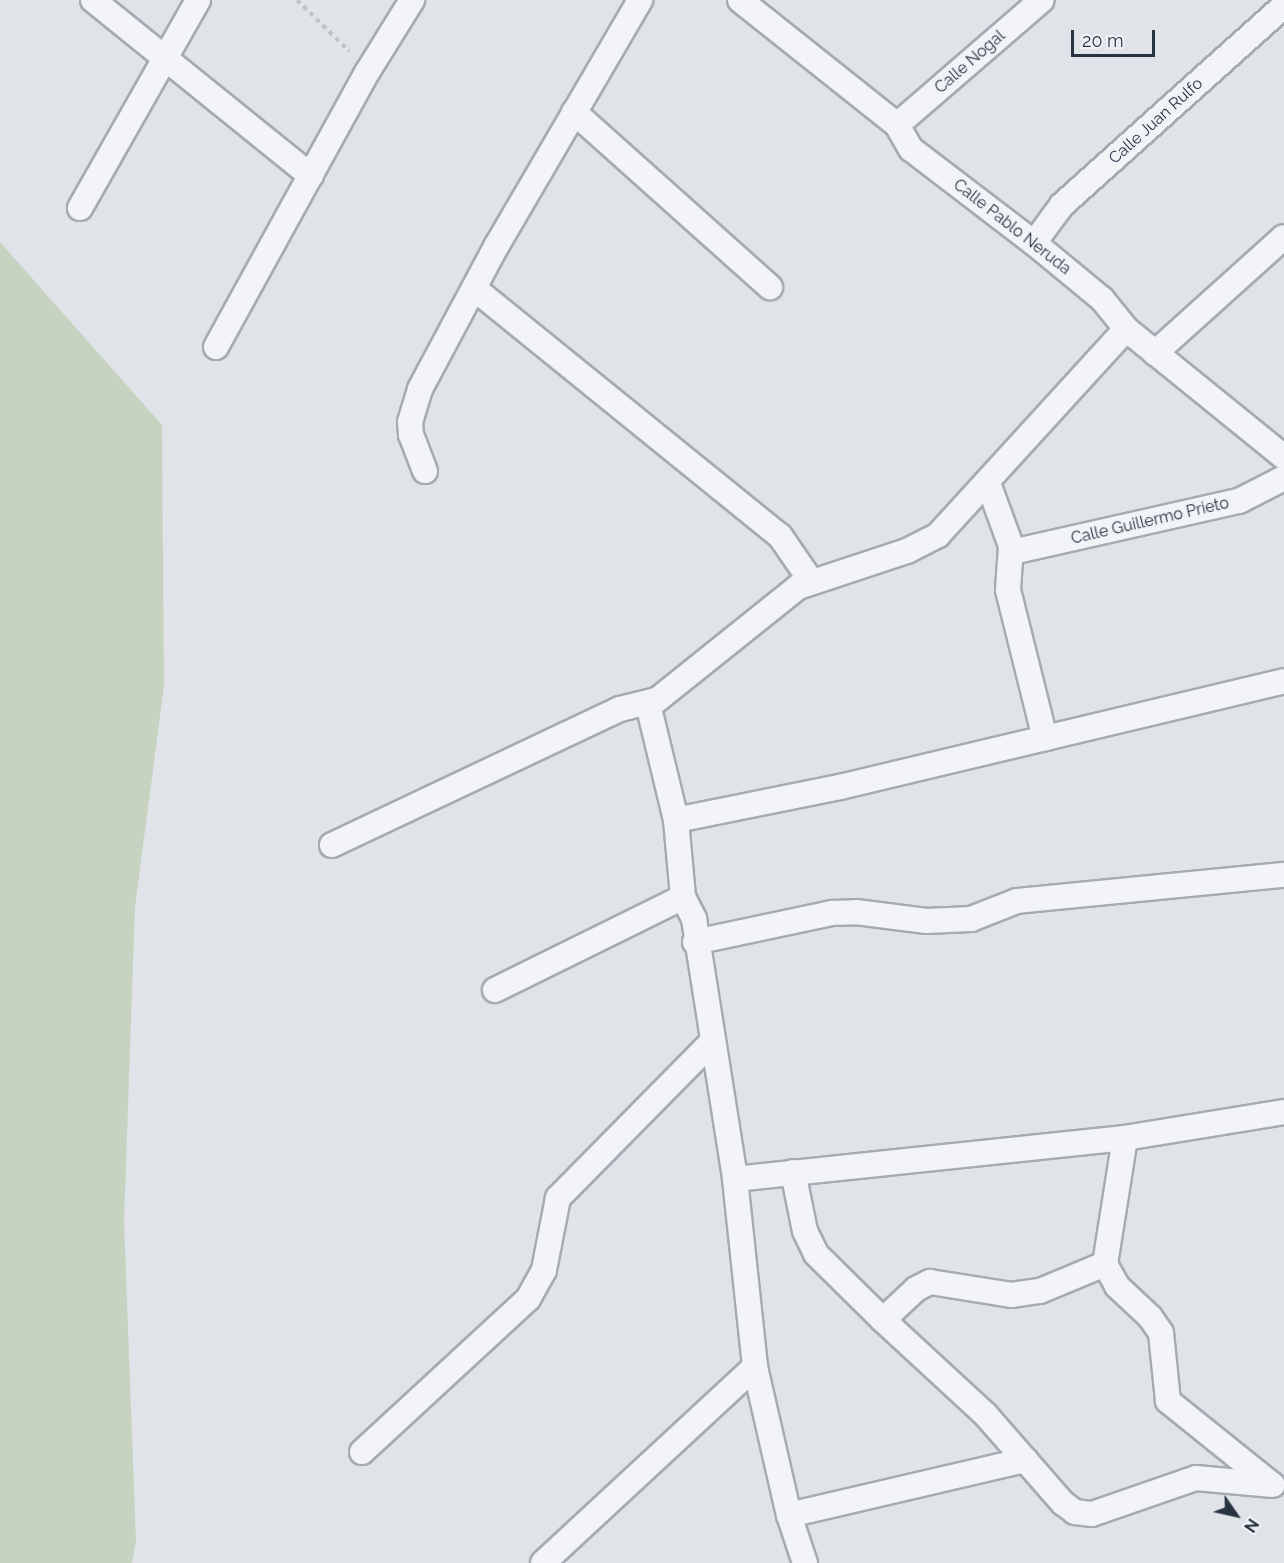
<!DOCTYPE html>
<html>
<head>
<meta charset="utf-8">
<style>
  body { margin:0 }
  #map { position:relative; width:1284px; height:1563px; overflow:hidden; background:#e0e4e9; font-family:Raleway,sans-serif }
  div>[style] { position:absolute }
  .green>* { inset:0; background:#c6d3c0 }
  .path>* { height:4px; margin-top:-2px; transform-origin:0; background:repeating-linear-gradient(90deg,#bdc2c8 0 4.5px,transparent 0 9px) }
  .roads { filter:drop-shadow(2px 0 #a5abb3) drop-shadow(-2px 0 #a5abb3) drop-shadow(0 2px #a5abb3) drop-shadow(0 -2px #a5abb3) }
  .minor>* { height:24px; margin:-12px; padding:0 12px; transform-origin:12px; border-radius:12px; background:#f2f4f7 }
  span { translate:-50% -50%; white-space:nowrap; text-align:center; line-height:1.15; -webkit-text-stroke:4.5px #eff3f7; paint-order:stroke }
  .street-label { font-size:16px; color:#283341 }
  .north { position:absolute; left:1206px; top:1485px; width:60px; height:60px; -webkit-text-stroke:4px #eff3f7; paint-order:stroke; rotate:124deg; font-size:16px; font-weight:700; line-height:24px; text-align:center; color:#283341 }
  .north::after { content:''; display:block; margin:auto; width:21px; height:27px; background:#283341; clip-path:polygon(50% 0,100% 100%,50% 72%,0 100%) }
  .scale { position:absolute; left:1071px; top:30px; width:84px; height:27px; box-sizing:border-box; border:3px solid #283341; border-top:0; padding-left:8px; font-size:18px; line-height:21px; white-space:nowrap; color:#283341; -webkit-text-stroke:4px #eff3f7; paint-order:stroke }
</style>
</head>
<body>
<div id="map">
  <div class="green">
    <div style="clip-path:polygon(0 242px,162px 425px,164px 686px,135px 907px,124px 1221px,136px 1541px,132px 1563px,0 1563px)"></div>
  </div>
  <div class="path">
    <div style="left:297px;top:0;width:73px;rotate:44.4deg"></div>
  </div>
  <div class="roads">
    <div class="minor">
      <div style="left:93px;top:0;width:280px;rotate:38.9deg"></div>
      <div style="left:740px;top:0;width:201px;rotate:38.5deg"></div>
      <div style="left:897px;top:125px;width:28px;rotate:60deg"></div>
      <div style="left:911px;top:149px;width:155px;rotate:37.4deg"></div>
      <div style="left:1034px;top:243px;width:88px;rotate:39.5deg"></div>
      <div style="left:1102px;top:299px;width:38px;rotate:51deg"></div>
      <div style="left:1126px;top:329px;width:203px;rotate:39deg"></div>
      <div style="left:574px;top:112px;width:263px;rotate:41.8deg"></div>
      <div style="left:897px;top:125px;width:191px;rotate:-40.8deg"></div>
      <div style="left:80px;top:208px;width:239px;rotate:-60.4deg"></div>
      <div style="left:1034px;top:243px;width:47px;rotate:-53.6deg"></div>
      <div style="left:1062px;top:205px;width:298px;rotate:-41.9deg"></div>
      <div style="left:476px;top:290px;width:391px;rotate:39deg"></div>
      <div style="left:780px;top:536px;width:55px;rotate:55.4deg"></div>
      <div style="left:216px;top:347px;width:315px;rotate:-61.2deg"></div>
      <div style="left:368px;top:71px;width:84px;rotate:-58.2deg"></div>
      <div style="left:1155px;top:353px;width:173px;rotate:-42deg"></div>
      <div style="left:425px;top:471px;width:39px;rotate:-111deg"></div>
      <div style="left:411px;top:435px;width:13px;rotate:-94deg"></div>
      <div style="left:410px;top:422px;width:34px;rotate:-73deg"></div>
      <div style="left:420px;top:389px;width:163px;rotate:-61.9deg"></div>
      <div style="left:497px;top:245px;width:284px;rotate:-59.7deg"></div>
      <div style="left:988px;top:483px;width:67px;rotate:69.9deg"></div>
      <div style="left:1011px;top:546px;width:44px;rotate:93.9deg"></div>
      <div style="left:1008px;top:590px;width:153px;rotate:76deg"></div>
      <div style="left:1012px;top:552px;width:233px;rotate:-12.7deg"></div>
      <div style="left:1239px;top:501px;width:51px;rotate:-27.1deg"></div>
      <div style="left:648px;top:704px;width:119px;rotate:76.4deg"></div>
      <div style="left:676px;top:820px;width:77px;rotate:84.8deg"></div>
      <div style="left:683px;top:897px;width:25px;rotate:63deg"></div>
      <div style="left:694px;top:919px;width:263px;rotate:81deg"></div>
      <div style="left:735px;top:1179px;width:189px;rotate:83.9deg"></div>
      <div style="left:755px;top:1367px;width:152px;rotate:77.1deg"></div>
      <div style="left:789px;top:1515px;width:51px;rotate:71.6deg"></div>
      <div style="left:676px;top:820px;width:167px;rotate:-11.4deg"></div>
      <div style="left:840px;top:787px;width:456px;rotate:-13.4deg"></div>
      <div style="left:332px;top:845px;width:318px;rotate:-25.3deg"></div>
      <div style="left:620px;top:709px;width:38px;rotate:-14deg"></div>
      <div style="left:657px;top:700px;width:181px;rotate:-38.7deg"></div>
      <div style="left:798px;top:587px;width:115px;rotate:-18.3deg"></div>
      <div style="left:907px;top:551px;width:35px;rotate:-27deg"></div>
      <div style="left:938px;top:535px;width:279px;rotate:-47.6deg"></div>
      <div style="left:695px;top:942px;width:140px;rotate:-12deg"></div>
      <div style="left:832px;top:913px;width:24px;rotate:-2deg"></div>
      <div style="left:856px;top:912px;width:71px;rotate:7.3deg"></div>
      <div style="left:926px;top:921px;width:45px;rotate:-2.5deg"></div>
      <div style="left:971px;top:919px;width:49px;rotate:-21.4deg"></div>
      <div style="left:1017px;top:901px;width:268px;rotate:-5.6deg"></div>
      <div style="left:495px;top:990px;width:210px;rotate:-26.3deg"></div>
      <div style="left:1125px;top:1138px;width:128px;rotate:99deg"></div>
      <div style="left:1105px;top:1264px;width:25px;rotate:61deg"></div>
      <div style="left:1117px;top:1286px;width:45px;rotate:43.2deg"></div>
      <div style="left:1150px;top:1317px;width:19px;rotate:55deg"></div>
      <div style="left:1161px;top:1333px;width:68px;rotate:84.1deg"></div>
      <div style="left:1168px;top:1401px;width:131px;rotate:38.8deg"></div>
      <div style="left:793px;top:1172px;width:60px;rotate:78.5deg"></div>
      <div style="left:805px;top:1231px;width:25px;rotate:64deg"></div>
      <div style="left:816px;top:1254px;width:94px;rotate:44.6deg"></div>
      <div style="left:883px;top:1320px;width:45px;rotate:-43.2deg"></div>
      <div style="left:916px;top:1289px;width:16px;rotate:-27deg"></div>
      <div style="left:930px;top:1282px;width:82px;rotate:9.1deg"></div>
      <div style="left:1011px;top:1295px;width:29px;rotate:-8deg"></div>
      <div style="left:1040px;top:1291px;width:70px;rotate:-22.6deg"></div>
      <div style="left:735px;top:1179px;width:392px;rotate:-6deg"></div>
      <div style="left:1125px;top:1138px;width:161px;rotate:-9.3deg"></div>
      <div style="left:883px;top:1320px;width:139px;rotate:42.7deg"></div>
      <div style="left:985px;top:1414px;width:118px;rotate:48.8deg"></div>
      <div style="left:1063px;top:1503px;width:15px;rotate:37deg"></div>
      <div style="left:1075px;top:1512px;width:17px;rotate:7deg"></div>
      <div style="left:1092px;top:1514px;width:110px;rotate:-19.1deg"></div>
      <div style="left:1196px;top:1478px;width:77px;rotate:5.2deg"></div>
      <div style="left:362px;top:1452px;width:226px;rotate:-42.7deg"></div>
      <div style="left:528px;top:1299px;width:33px;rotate:-61deg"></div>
      <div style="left:544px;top:1270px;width:73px;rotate:-79deg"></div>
      <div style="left:558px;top:1198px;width:218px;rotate:-45.4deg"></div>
      <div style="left:789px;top:1515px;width:243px;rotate:-13.1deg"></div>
      <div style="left:543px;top:1563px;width:289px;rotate:-42.8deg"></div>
    </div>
  </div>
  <div class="street-label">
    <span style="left:970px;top:62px;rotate:-41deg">Calle Nogal</span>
    <span style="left:1156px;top:121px;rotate:-42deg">Calle Juan Rulfo</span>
    <span style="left:1012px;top:227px;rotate:38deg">Calle Pablo Neruda</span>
    <span style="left:1150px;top:521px;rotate:-13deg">Calle Guillermo Prieto</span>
  </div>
  <div class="north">N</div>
  <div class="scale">20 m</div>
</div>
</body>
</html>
